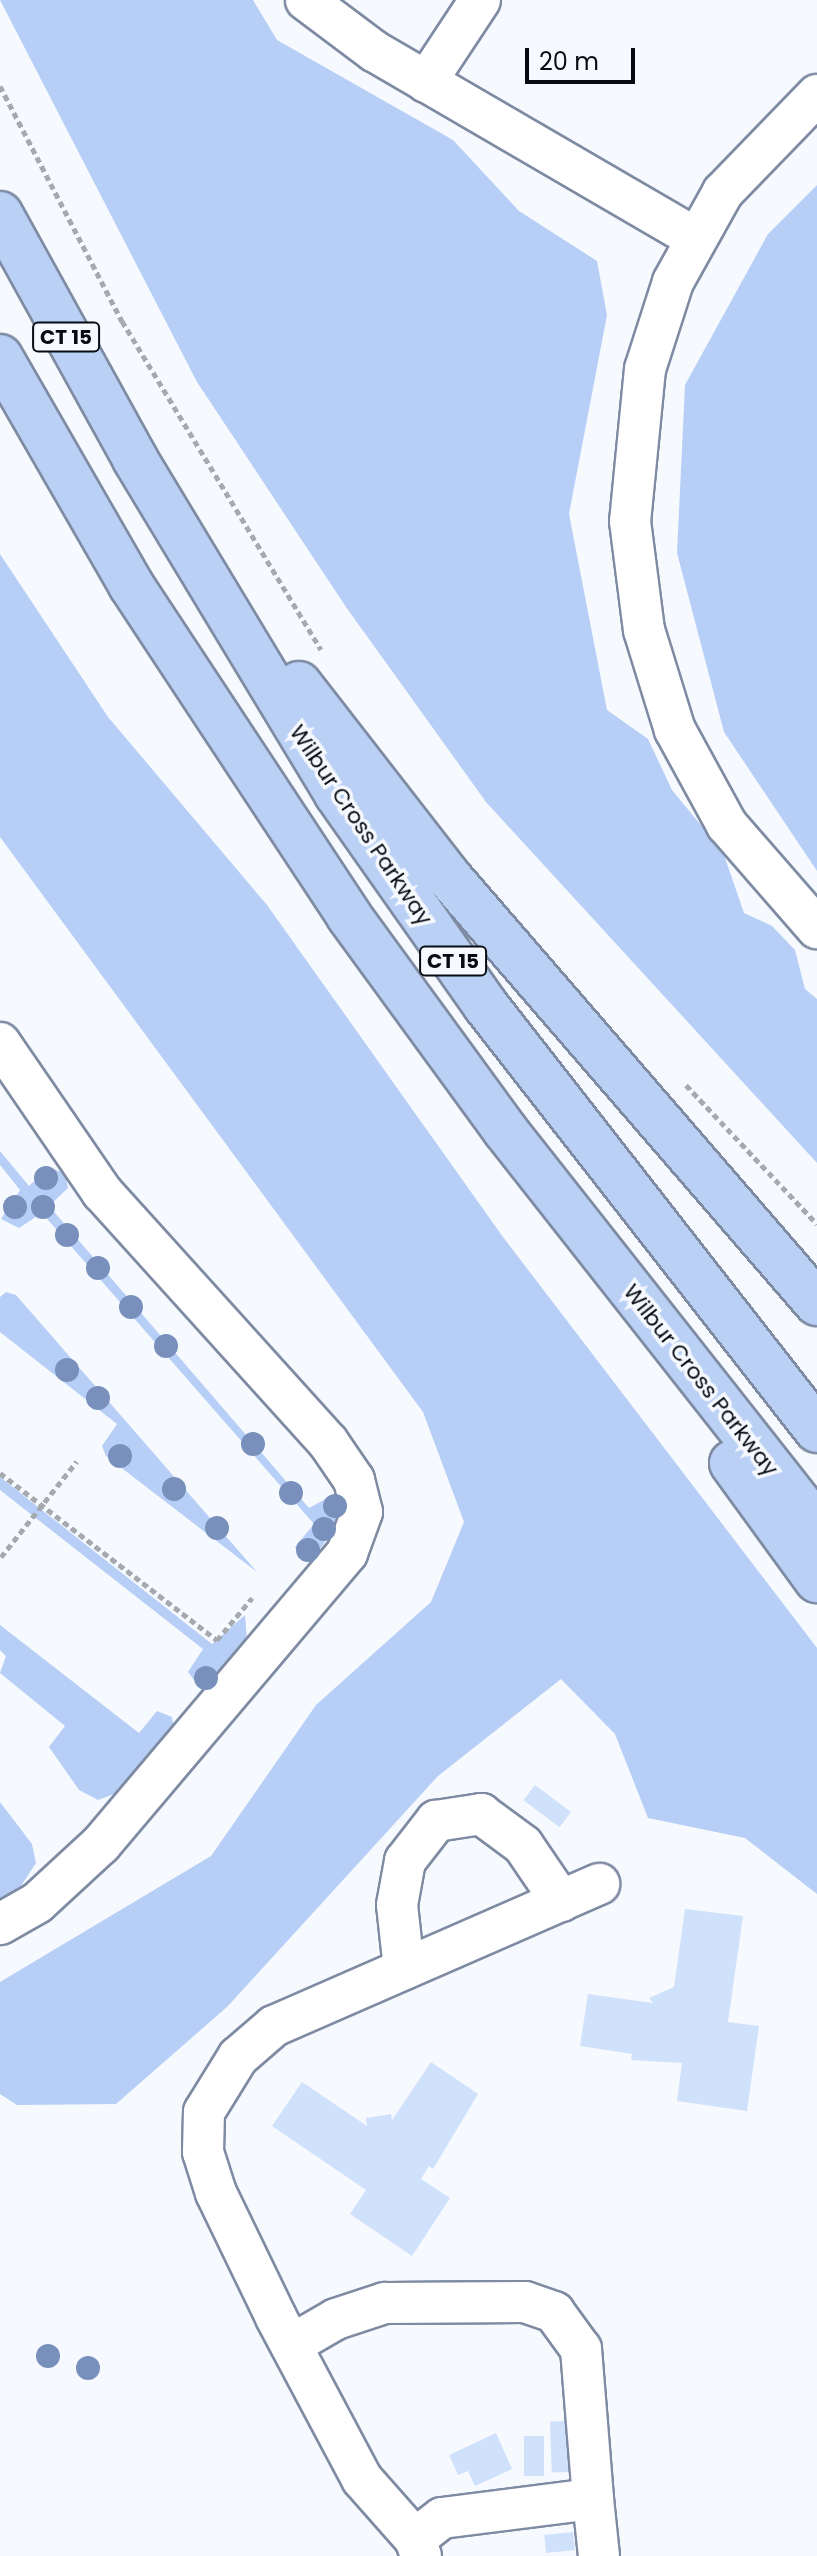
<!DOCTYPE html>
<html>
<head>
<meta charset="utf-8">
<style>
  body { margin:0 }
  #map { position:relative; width:817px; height:2556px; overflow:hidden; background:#f6f9fe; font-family:Poppins,sans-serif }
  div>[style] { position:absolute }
  .green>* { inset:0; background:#b7cff7 }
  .building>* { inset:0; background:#d0e1fc; transform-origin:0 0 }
  .path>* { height:5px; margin-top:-2.5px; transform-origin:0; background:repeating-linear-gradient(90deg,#a6aaaf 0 6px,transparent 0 10px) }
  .roads { filter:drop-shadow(2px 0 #7e8ba2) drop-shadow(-2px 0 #7e8ba2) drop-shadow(0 2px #7e8ba2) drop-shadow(0 -2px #7e8ba2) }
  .minor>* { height:40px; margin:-20px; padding:0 20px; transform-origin:20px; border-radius:20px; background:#fff }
  .highway>* { height:44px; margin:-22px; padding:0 22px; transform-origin:22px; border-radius:22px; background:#bad0f5 }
  .trees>* { width:24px; height:24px; margin:-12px; border-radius:50%; background:#7890bb }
  span { translate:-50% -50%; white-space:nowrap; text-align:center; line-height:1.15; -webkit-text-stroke:7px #f6f9fe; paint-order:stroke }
  .shield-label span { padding:2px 6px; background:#f6f9fe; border:2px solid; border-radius:6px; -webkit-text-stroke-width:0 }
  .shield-label { font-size:20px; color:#070c13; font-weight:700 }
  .street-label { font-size:22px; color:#070c13 }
  .scale { position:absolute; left:525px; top:48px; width:110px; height:36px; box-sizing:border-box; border:4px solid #070c13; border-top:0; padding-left:10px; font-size:24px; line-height:28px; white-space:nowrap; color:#070c13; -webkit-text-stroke:6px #f6f9fe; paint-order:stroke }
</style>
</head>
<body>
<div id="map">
  <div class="green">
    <div style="clip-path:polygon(0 0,253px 0,277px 40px,453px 140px,519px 211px,597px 261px,607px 315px,569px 514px,607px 710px,648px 739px,672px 790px,723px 852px,744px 913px,772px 926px,795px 950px,805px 989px,817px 999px,817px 1163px,486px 802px,346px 607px,197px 382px)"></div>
    <div style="clip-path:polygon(817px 185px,817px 871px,724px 732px,677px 553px,685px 385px,768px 234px)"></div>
    <div style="clip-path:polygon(0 554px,108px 717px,267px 905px,503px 1237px,817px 1648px,817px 1894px,745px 1838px,648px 1818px,615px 1734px,561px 1679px,438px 1776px,227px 2007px,116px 2104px,17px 2105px,0 2094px,0 1982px,211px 1856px,316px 1705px,431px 1602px,464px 1522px,423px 1412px,0 837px)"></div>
    <div style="clip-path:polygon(0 1151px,29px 1186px,49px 1168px,65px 1173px,68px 1188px,49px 1206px,309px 1508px,337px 1493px,343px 1514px,313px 1560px,302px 1561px,295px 1547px,314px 1524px,42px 1213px,19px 1228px,1px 1219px,20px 1190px,0 1165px)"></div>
    <div style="clip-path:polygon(6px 1292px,16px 1295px,257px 1572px,106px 1456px,102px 1446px,117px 1424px,0 1332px,0 1297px)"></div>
    <div style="clip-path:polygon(0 1477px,212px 1644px,245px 1615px,247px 1641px,221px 1675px,194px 1680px,188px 1672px,203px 1649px,0 1490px)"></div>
    <div style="clip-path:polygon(0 1625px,139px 1733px,157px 1711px,172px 1717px,174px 1729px,122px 1791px,98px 1800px,79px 1790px,49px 1747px,65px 1726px,0 1673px,6px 1656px,0 1650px)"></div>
    <div style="clip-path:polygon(0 1802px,32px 1844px,36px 1863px,19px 1889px,0 1900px)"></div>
  </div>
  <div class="building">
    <div style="left:535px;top:1785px;width:45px;height:19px;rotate:37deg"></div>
    <div style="clip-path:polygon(685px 1909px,743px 1916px,728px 2022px,759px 2026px,747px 2111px,677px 2101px,682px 2063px,631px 2060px,632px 2054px,580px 2046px,588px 1994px,653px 2003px,649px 1998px,674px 1987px)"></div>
    <div style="clip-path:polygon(431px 2062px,478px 2094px,433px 2169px,429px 2166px,421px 2179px,450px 2198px,412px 2256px,350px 2214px,366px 2190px,272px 2126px,302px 2082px,367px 2126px,366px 2118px,391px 2114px,392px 2120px)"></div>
    <div style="left:568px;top:2421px;width:51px;height:18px;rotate:88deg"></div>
    <div style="clip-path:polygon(496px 2433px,512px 2469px,475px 2486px,468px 2471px,458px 2475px,449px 2455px)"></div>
    <div style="left:524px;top:2436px;width:20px;height:40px"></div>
    <div style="left:573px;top:2532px;width:18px;height:29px;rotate:84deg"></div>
  </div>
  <div class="path">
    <div style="left:0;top:86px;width:265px;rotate:62.6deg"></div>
    <div style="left:122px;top:321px;width:384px;rotate:58.8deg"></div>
    <div style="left:686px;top:1085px;width:191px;rotate:46.7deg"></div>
    <div style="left:0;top:1473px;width:274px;rotate:37.6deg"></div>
    <div style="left:217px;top:1640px;width:55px;rotate:-50.2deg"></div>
    <div style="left:1px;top:1557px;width:122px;rotate:-51.6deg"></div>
  </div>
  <div class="roads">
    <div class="minor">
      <div style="left:306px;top:0;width:85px;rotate:36.9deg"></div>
      <div style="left:374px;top:51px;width:371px;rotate:30.2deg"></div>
      <div style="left:426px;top:82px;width:98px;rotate:-56.6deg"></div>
      <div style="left:817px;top:95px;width:135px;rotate:134.1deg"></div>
      <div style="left:723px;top:192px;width:103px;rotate:119.1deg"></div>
      <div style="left:673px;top:282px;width:91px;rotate:107.8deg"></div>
      <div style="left:645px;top:369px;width:153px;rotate:95.6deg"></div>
      <div style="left:630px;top:521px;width:110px;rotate:82.7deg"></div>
      <div style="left:644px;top:630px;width:105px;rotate:72.8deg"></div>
      <div style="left:675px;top:730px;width:108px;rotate:61.3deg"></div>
      <div style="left:727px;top:825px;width:137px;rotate:48.9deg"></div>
      <div style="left:0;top:1043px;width:181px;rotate:55.6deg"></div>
      <div style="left:102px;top:1192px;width:337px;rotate:47.9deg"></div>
      <div style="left:328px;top:1442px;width:46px;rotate:55.6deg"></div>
      <div style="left:354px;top:1480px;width:33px;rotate:76deg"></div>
      <div style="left:362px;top:1512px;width:44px;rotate:110.1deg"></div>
      <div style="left:347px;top:1553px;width:381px;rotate:130.2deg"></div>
      <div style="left:101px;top:1844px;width:87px;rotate:137.3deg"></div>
      <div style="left:37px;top:1903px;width:43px;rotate:150.4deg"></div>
      <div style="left:404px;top:1969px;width:64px;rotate:-96.2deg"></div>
      <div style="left:397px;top:1905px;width:45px;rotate:-79.7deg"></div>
      <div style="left:405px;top:1861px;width:51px;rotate:-52.2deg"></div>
      <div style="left:436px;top:1821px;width:46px;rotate:-8.8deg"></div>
      <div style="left:481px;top:1814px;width:52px;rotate:36.4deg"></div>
      <div style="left:523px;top:1845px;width:68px;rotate:55.8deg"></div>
      <div style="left:291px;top:2345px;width:52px;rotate:-30deg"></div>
      <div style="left:336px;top:2319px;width:52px;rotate:-18.1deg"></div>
      <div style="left:385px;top:2303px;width:140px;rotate:-0.4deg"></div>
      <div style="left:525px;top:2302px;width:31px;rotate:19deg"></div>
      <div style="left:554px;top:2312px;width:46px;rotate:53.9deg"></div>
      <div style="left:581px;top:2349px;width:150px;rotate:85.4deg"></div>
      <div style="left:415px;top:2539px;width:80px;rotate:-131.5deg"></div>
      <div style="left:362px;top:2479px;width:183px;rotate:-118deg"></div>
      <div style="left:276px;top:2317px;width:138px;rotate:-115.8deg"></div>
      <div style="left:216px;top:2193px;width:43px;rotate:-107.6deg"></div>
      <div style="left:203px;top:2152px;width:40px;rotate:-88.6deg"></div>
      <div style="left:204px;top:2112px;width:65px;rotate:-58.3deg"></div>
      <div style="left:238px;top:2057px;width:48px;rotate:-40.7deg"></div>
      <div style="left:274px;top:2026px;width:355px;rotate:-23.6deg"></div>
      <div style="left:421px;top:2556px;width:18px;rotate:-109deg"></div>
      <div style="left:415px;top:2539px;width:34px;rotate:-38deg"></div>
      <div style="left:442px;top:2518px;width:152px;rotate:-7.2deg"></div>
      <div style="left:593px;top:2499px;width:57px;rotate:84deg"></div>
    </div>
    <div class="highway">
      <div style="left:0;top:214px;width:280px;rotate:61.1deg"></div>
      <div style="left:135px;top:459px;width:391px;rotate:58.9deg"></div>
      <div style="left:337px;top:794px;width:259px;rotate:54.9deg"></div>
      <div style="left:486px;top:1006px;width:538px;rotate:52.02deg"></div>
      <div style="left:0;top:357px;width:263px;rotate:60.1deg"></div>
      <div style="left:131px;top:585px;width:396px;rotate:56.6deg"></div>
      <div style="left:349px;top:916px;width:265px;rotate:53.9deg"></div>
      <div style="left:505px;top:1130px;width:504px;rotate:51.77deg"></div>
      <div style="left:299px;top:684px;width:242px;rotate:52.2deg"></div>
      <div style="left:447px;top:875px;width:566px;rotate:49.16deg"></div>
      <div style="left:732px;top:1463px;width:145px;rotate:54deg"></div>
    </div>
  </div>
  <div class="trees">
    <div style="left:46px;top:1178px"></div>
    <div style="left:15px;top:1207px"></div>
    <div style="left:43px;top:1207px"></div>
    <div style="left:67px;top:1235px"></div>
    <div style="left:98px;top:1268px"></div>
    <div style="left:131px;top:1307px"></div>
    <div style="left:166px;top:1346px"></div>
    <div style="left:67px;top:1370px"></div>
    <div style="left:98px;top:1398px"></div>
    <div style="left:253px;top:1444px"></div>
    <div style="left:120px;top:1456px"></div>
    <div style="left:174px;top:1489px"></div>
    <div style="left:291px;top:1493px"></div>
    <div style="left:335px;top:1506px"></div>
    <div style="left:217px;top:1528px"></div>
    <div style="left:324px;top:1529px"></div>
    <div style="left:308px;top:1550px"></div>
    <div style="left:206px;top:1678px"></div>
    <div style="left:48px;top:2356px"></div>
    <div style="left:88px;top:2368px"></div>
  </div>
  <div class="shield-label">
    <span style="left:66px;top:337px">CT 15</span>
    <span style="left:453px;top:961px">CT 15</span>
  </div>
  <div class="street-label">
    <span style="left:361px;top:825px;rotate:56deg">Wilbur Cross Parkway</span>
    <span style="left:701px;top:1380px;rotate:52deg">Wilbur Cross Parkway</span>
  </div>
  <div class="scale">20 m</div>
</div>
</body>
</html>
